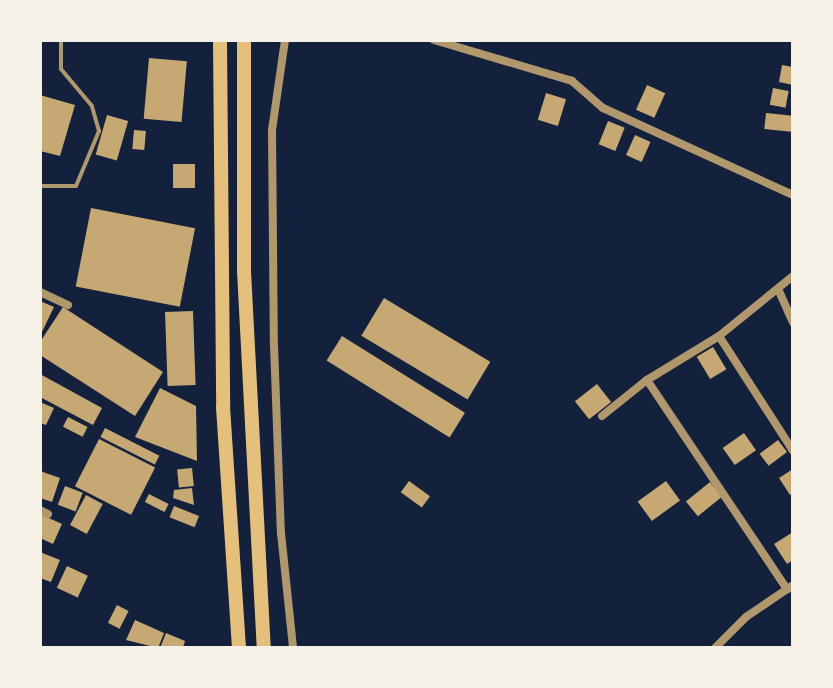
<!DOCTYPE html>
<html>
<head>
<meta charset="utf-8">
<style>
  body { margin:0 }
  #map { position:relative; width:833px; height:688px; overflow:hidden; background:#14213d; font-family:"Golos Text",sans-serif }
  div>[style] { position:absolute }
  .building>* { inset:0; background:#c6a872; transform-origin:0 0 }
  .service>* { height:4px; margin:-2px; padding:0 2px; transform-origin:2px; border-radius:2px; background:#b1986c }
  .minor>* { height:8px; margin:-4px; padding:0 4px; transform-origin:4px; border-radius:4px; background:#b1986c }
  .motorway>* { height:14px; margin:-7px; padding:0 7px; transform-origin:7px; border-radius:7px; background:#e5c07b }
  span { translate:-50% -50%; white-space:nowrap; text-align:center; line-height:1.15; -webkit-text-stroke:6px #f6f1e7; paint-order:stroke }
  .frame { position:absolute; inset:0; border:42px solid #f6f1e7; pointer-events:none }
</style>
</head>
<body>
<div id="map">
  <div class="building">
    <div style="left:149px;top:58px;width:38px;height:61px;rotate:5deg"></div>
    <div style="clip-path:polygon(782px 65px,793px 67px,793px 85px,779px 82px)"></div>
    <div style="left:647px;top:85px;width:20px;height:27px;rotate:24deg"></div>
    <div style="left:773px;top:88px;width:16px;height:17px;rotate:11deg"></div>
    <div style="left:546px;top:93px;width:21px;height:28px;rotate:17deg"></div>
    <div style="clip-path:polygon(40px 95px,75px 105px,60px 156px,40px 151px)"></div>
    <div style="left:766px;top:113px;width:27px;height:16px;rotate:6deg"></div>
    <div style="left:107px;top:115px;width:22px;height:41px;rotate:16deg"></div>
    <div style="left:608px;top:121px;width:18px;height:25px;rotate:22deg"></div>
    <div style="left:134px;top:130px;width:12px;height:19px;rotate:5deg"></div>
    <div style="left:635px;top:135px;width:17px;height:22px;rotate:24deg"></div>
    <div style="left:173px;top:164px;width:22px;height:24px"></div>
    <div style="left:91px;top:208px;width:106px;height:80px;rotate:11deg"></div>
    <div style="left:384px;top:298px;width:124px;height:44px;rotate:31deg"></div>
    <div style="clip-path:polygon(40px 301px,54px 307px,40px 336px)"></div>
    <div style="clip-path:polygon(63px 307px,163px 372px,135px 416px,40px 355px,40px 342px)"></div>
    <div style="left:193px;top:311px;width:74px;height:28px;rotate:88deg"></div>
    <div style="left:342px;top:336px;width:145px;height:29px;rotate:32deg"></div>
    <div style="left:713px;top:347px;width:26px;height:19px;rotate:59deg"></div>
    <div style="clip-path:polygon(40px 374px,102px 408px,93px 425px,40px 397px)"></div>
    <div style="left:597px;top:384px;width:23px;height:28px;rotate:52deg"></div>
    <div style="clip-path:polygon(160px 388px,196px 406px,197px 461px,135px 437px)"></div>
    <div style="clip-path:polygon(40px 402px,54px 408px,46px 425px,40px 423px)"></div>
    <div style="left:68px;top:417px;width:22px;height:11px;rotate:27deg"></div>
    <div style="left:105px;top:428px;width:61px;height:10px;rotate:27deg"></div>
    <div style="left:744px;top:433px;width:21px;height:26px;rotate:55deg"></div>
    <div style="left:99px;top:439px;width:63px;height:53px;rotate:27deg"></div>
    <div style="left:778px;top:440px;width:15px;height:23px;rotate:53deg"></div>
    <div style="left:192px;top:468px;width:18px;height:15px;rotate:84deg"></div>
    <div style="clip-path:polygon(793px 469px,793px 492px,790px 495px,779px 478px)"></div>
    <div style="clip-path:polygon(40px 471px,60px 478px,52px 502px,40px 498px)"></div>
    <div style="left:409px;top:481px;width:26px;height:14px;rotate:36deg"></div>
    <div style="left:666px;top:481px;width:24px;height:35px;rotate:54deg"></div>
    <div style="left:710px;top:482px;width:19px;height:31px;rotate:51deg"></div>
    <div style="left:65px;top:486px;width:19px;height:20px;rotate:21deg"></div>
    <div style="clip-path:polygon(192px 488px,194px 505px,173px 498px,174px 490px)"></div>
    <div style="left:149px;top:494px;width:22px;height:9px;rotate:27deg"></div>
    <div style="left:86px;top:495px;width:19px;height:34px;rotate:28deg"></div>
    <div style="left:174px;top:506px;width:27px;height:12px;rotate:22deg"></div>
    <div style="clip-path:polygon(42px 515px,62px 524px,53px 544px,40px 538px)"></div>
    <div style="clip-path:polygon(793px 532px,793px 560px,787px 564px,774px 544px)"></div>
    <div style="clip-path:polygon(40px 552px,60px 560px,51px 582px,40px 578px)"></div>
    <div style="left:67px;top:566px;width:23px;height:24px;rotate:25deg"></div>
    <div style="left:117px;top:605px;width:13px;height:20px;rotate:27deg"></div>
    <div style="clip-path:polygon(135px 620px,164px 633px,158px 648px,126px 640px)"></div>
    <div style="clip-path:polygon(166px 633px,185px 641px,183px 648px,160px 648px)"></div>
  </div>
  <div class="service">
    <div style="left:40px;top:186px;width:36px"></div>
    <div style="left:76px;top:186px;width:60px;rotate:-67.3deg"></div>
    <div style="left:99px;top:131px;width:26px;rotate:-106deg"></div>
    <div style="left:92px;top:106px;width:48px;rotate:-130deg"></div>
    <div style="left:61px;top:69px;width:29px;rotate:-90deg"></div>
  </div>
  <div class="minor">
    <div style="left:285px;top:40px;width:91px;rotate:98.2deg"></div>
    <div style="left:272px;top:130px;width:215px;rotate:89.5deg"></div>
    <div style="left:274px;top:345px;width:188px;rotate:87.9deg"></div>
    <div style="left:281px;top:533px;width:116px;rotate:84deg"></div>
    <div style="left:434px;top:40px;width:144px;rotate:16.5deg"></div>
    <div style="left:572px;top:81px;width:41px;rotate:41.1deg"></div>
    <div style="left:603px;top:108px;width:209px;rotate:24.6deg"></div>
    <div style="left:779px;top:291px;width:34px;rotate:66deg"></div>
    <div style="left:40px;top:292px;width:31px;rotate:25deg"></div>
    <div style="left:719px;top:336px;width:137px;rotate:57.2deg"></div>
    <div style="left:647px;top:380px;width:252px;rotate:56.2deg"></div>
    <div style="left:602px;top:416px;width:58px;rotate:-38.7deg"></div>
    <div style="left:647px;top:380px;width:84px;rotate:-31.4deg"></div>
    <div style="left:719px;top:336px;width:95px;rotate:-39deg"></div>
    <div style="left:40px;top:510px;width:9px;rotate:27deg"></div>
    <div style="left:715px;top:648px;width:44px;rotate:-45deg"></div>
    <div style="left:746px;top:617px;width:57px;rotate:-34.2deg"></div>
  </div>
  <div class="motorway">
    <div style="left:220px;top:40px;width:367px;rotate:89.5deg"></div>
    <div style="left:223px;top:407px;width:242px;rotate:86.2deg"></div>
    <div style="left:244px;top:40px;width:231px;rotate:90deg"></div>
    <div style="left:244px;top:271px;width:378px;rotate:87deg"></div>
  </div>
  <div class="frame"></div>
</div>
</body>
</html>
